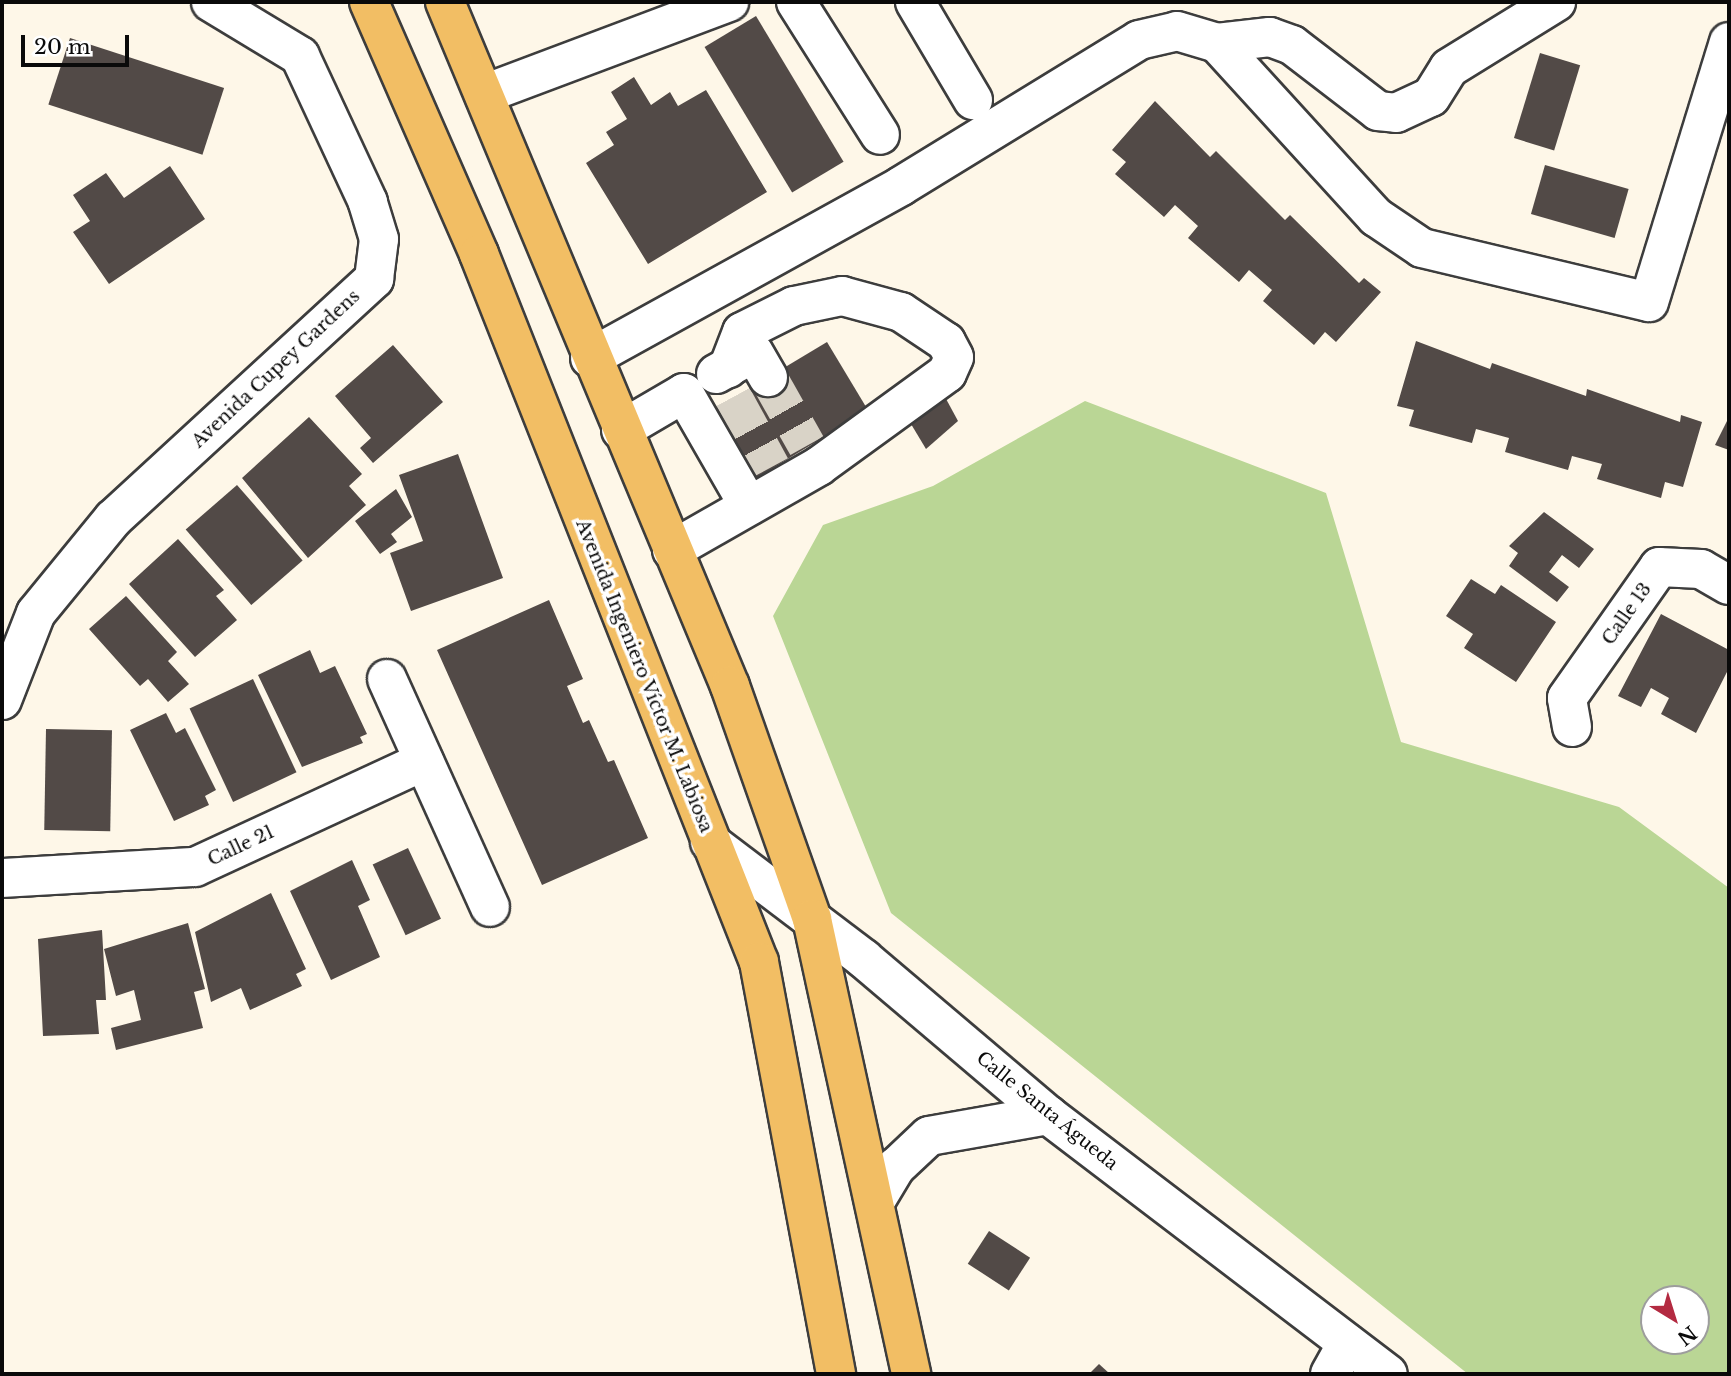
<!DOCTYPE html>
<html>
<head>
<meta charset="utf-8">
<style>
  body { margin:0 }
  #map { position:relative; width:1731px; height:1376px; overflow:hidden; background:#fef7e8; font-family:"Libre Baskerville",serif }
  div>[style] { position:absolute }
  .forest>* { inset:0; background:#bad695 }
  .building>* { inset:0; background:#524a47; transform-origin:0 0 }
  .minor-tunnel>* { height:38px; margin-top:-19px; transform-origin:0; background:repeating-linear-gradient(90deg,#d9d3c7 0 38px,transparent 0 57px) }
  .roads { filter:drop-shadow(2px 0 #3d3d3d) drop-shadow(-2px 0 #3d3d3d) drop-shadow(0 2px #3d3d3d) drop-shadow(0 -2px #3d3d3d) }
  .minor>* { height:38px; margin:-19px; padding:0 19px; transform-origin:19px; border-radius:19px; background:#fff }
  .major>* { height:38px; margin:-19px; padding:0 19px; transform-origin:19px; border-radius:19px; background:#f2be64 }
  span { translate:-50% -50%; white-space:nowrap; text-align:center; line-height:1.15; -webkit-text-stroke:7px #fff; paint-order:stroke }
  .street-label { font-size:18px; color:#0a0a0a }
  .frame { position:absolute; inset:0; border:4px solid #0a0a0a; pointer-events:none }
  .north { position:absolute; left:1640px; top:1285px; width:70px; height:70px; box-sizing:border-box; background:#fff; border:2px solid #9d9d9d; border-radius:50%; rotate:142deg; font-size:19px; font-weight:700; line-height:28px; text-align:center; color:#0a0a0a }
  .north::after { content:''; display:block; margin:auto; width:24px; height:32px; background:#b32a41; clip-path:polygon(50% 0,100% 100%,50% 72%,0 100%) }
  .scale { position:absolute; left:21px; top:35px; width:108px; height:32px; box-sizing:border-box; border:4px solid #0a0a0a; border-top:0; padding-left:9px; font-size:21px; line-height:24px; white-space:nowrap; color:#0a0a0a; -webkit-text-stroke:5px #fff; paint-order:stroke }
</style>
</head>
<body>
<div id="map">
  <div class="forest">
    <div style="clip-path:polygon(evenodd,1085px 401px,1326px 493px,1401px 742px,1619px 807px,1729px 888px,1729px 1374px,1468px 1374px,891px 913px,773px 616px,823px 525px,933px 486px,1085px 401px,1654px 1299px,1696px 1299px,1696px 1341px,1654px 1341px,1654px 1299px)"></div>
  </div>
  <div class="building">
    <div style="left:756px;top:16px;width:170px;height:60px;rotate:59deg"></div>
    <div style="left:70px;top:38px;width:162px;height:70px;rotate:18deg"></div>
    <div style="left:1540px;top:53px;width:42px;height:89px;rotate:17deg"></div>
    <div style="clip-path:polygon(634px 77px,651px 105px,670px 92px,678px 106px,706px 90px,767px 192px,648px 264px,586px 163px,614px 145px,606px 132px,627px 119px,611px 92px)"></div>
    <div style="clip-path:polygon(1155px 101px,1210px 157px,1216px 151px,1285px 220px,1290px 215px,1359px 283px,1364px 278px,1381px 292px,1336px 342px,1325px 332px,1314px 345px,1263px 301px,1272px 290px,1249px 270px,1239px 282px,1188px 238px,1198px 226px,1175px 205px,1164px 217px,1115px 174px,1126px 162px,1112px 150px)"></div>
    <div style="left:1545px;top:165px;width:87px;height:51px;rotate:16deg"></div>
    <div style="clip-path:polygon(170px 166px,205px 219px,109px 284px,73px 232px,90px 221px,73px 195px,106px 173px,124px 198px)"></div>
    <div style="clip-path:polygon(1416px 341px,1490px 369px,1492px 363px,1586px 396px,1587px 389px,1680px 422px,1681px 415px,1702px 422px,1683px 487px,1665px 482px,1661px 498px,1597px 479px,1602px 464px,1572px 456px,1568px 470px,1505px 452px,1509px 438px,1476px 429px,1472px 443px,1409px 426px,1414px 410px,1397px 406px)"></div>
    <div style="left:827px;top:342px;width:80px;height:145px;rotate:59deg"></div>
    <div style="clip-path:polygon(393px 345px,443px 402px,373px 463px,360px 448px,371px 438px,335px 396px)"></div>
    <div style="clip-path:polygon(945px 397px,958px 421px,926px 449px,908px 419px)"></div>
    <div style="clip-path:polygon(309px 417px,362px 474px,349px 486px,366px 505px,308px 558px,242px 478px)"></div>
    <div style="clip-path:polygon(1729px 417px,1729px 450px,1715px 445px)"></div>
    <div style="clip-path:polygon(458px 454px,503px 578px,411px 611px,390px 553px,423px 541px,399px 475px)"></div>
    <div style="left:237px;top:485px;width:100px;height:68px;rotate:49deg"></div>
    <div style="clip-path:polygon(396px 489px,412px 517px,391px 534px,397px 542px,380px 554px,355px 521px)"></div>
    <div style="clip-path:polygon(1544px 512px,1594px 549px,1579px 568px,1562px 555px,1549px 572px,1569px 587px,1557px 602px,1509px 566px,1518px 553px,1509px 546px)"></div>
    <div style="clip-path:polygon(178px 539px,224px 590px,216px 596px,237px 620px,195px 657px,129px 584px)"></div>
    <div style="clip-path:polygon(1471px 579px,1495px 594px,1501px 585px,1556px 622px,1516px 682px,1464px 648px,1473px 634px,1446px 616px)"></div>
    <div style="clip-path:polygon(126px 596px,177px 652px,168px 661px,189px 684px,168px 702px,148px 679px,140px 686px,89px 629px)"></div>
    <div style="clip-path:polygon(549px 600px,583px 679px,567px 686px,583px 723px,589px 720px,608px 762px,614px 760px,648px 838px,542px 885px,437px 650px)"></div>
    <div style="clip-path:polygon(1661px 614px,1729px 650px,1729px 668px,1696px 733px,1661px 714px,1669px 698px,1651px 688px,1641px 707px,1618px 696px)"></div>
    <div style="clip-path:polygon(310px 650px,320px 673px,335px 666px,367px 734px,360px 737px,363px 743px,302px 767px,258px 675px)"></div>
    <div style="left:253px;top:679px;width:103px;height:70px;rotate:65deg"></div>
    <div style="clip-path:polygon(166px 713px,176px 733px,185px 728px,216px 790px,205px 796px,209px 805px,174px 821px,130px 730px)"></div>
    <div style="left:46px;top:729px;width:66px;height:101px;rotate:1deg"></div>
    <div style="left:408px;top:848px;width:78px;height:39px;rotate:65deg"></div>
    <div style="clip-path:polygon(352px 860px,370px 900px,358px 906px,380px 957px,331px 980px,290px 891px)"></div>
    <div style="clip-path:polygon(271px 893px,306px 969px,296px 974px,302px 986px,250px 1010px,241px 988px,211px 1002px,195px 932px)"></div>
    <div style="clip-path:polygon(188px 923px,205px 989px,194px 992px,203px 1028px,116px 1050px,111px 1028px,141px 1020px,134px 990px,116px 996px,104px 949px)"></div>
    <div style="clip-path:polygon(102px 930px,106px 1000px,96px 1000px,99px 1034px,43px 1036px,38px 939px)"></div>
    <div style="left:989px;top:1231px;width:49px;height:39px;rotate:33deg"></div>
    <div style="clip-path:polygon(1099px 1364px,1110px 1374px,1089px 1374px)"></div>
  </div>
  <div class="minor-tunnel">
    <div style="left:768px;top:377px;width:79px;rotate:60.5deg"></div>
    <div style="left:733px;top:397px;width:80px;rotate:61.5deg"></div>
  </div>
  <div class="roads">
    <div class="minor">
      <div style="left:796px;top:2px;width:157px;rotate:57.7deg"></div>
      <div style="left:915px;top:2px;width:114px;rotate:59.4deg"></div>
      <div style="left:1217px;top:43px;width:53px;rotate:-6.5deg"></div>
      <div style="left:1270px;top:37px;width:23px;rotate:20deg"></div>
      <div style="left:1292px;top:45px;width:108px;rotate:37.5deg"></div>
      <div style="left:1378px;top:111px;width:18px;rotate:6deg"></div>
      <div style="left:1396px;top:113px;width:38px;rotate:-25deg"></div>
      <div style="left:1431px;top:97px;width:34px;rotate:-58deg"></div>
      <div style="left:1449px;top:68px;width:126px;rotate:-31.7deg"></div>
      <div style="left:484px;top:94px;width:262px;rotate:-20.6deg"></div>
      <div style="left:590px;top:358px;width:355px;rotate:-28.9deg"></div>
      <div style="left:901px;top:186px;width:279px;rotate:-31.5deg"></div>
      <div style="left:1139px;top:40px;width:39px;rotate:-13deg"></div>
      <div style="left:1177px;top:31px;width:42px;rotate:16.7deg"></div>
      <div style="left:1217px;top:43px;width:236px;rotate:47.6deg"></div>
      <div style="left:1376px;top:217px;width:55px;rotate:34deg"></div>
      <div style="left:1422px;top:248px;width:233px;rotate:13.4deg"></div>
      <div style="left:1649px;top:302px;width:272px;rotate:-72.9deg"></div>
      <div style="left:716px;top:374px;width:43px;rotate:-28.9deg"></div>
      <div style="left:754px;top:353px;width:28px;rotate:60deg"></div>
      <div style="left:621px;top:430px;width:73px;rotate:-30.4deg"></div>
      <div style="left:684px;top:393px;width:130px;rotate:60.1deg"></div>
      <div style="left:672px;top:550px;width:169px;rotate:-29.7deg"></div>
      <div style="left:819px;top:466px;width:158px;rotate:-36deg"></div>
      <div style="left:947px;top:373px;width:17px;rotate:-66deg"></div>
      <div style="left:954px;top:357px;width:17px;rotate:-118deg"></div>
      <div style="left:946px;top:342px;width:54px;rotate:-146.3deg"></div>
      <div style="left:901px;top:312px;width:61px;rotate:-164.8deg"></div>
      <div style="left:842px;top:296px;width:49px;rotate:168.2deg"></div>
      <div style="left:794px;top:306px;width:58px;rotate:153.4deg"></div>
      <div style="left:742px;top:332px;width:39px;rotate:111deg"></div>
      <div style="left:387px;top:679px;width:250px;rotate:65.7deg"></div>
      <div style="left:2px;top:700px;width:93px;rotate:-68.7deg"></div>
      <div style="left:36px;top:613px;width:122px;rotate:-50.7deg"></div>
      <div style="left:113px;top:519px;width:355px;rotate:-42.6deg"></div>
      <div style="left:374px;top:279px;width:40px;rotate:-82.9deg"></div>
      <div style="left:379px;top:239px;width:39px;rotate:-107deg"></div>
      <div style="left:368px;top:202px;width:161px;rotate:-115deg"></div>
      <div style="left:300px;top:56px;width:104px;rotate:-148.8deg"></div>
      <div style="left:1572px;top:727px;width:29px;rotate:-100deg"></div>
      <div style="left:1567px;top:698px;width:160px;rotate:-54.9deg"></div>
      <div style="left:1659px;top:567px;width:42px;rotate:2.7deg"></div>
      <div style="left:1701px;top:569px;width:32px;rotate:30deg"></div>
      <div style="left:710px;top:842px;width:193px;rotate:37.2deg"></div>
      <div style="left:864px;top:959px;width:241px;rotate:40.3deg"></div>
      <div style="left:1048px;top:1115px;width:427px;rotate:37.3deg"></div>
      <div style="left:2px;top:878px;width:193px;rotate:-3.3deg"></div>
      <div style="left:195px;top:867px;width:252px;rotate:-24.8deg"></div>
      <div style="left:876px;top:1200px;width:39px;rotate:-59deg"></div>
      <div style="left:896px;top:1167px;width:45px;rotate:-43.2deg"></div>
      <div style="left:929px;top:1136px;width:121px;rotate:-10deg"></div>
      <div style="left:1330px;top:1374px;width:35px;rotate:-61deg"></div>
    </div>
    <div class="major">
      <div style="left:369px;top:2px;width:275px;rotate:66.4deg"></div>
      <div style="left:479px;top:254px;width:761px;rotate:68.42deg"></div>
      <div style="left:759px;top:962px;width:419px;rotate:79.4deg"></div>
      <div style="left:445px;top:2px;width:741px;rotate:67.38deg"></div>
      <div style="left:730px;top:686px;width:247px;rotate:70.6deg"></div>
      <div style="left:812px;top:919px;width:466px;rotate:77.7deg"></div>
    </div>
  </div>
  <div class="street-label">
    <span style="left:276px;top:369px;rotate:-43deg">Avenida Cupey Gardens</span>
    <span style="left:1627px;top:614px;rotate:-55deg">Calle 13</span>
    <span style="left:644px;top:676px;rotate:68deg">Avenida Ingeniero Víctor M. Labiosa</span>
    <span style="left:241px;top:846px;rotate:-25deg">Calle 21</span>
    <span style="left:1047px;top:1111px;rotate:39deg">Calle Santa Águeda</span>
  </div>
  <div class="frame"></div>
  <div class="north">N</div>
  <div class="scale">20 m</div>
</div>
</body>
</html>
